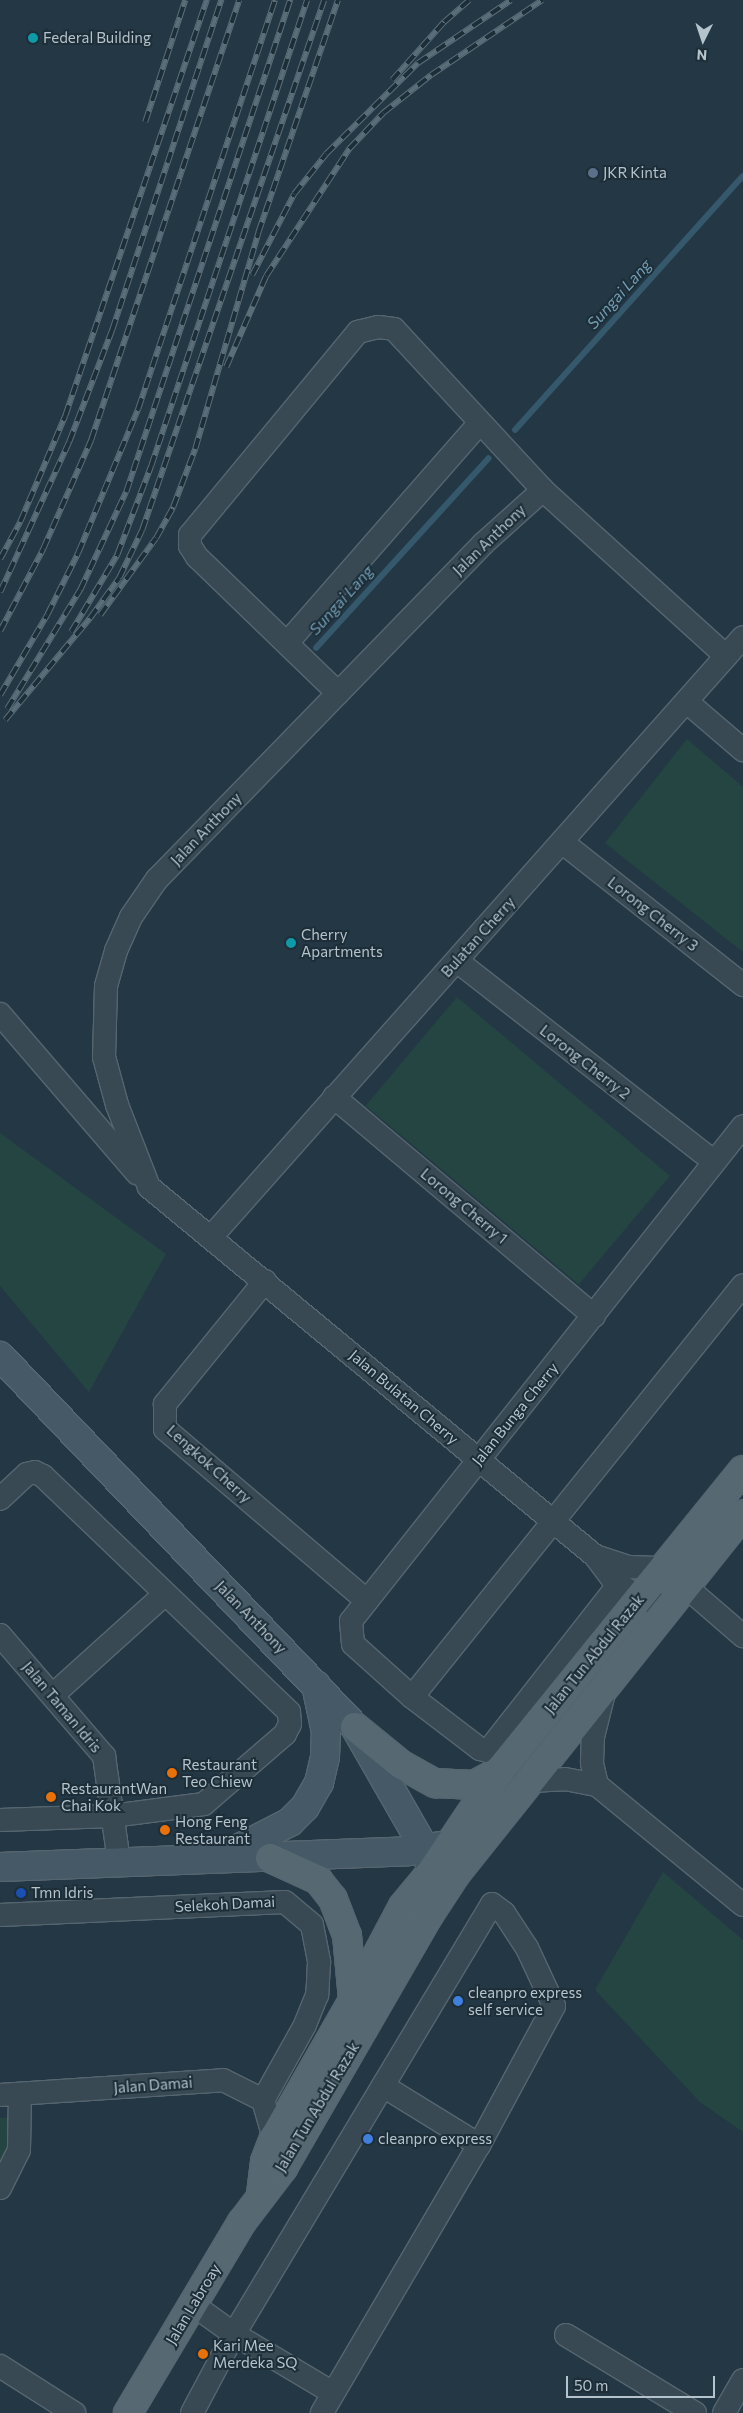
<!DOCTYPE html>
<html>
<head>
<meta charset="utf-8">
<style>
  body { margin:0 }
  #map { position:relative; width:743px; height:2413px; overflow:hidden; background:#233844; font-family:Commissioner,sans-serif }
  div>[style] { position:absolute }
  .green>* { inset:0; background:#254542; transform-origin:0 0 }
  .stream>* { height:5.5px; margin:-2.75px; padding:0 2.75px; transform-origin:2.75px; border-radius:2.75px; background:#36586c }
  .roads { filter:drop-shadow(1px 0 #566670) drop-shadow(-1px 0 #566670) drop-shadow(0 1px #566670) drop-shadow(0 -1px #566670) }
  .minor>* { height:22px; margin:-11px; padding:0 11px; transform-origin:11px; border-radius:11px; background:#384953 }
  .secondary>* { height:28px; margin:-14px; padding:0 14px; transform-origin:14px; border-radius:14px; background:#455967 }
  .primary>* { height:28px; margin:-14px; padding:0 14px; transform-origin:14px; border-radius:14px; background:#566973 }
  .rail>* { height:5.5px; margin-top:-2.75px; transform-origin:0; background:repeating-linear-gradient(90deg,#1d2e38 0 11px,#5a6e7a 0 22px); box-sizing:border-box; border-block:1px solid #5a6e7a }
  .dots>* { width:14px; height:14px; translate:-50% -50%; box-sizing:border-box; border:2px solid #1d2e38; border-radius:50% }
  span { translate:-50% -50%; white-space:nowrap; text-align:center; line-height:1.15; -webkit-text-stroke:4px #1d2e38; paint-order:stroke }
  .poi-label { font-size:15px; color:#b5c3cd }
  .left { translate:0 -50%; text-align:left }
  .street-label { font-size:15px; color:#b5c3cd }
  .water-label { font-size:16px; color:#729cb3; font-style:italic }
  .north { position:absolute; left:678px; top:15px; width:50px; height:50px; -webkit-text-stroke:4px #1d2e38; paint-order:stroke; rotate:184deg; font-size:14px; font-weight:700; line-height:20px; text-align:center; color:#b5c3cd }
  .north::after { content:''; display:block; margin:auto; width:18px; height:22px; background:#b5c3cd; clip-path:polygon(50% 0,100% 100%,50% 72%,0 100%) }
  .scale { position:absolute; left:566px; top:2376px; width:149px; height:22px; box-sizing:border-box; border:2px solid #b5c3cd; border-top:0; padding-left:6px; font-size:15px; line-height:18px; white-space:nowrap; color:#b5c3cd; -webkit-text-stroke:4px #1d2e38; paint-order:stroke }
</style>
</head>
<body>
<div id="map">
  <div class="green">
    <div style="clip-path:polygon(687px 739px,743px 787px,743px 952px,605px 843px)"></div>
    <div style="left:457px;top:997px;width:278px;height:142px;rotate:40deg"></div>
    <div style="clip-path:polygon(0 1133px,166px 1254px,89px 1392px,0 1286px)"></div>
    <div style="clip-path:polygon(663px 1872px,743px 1940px,743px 2132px,700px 2102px,595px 1990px)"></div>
    <div style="clip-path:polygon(33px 2116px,20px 2153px,0 2181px,0 2118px)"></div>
  </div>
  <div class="stream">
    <div style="left:515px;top:430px;width:341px;rotate:-48.1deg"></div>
    <div style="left:316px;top:648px;width:256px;rotate:-47.7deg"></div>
  </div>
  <div class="roads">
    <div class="minor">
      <div style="left:543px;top:490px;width:79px;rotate:138.1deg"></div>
      <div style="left:484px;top:543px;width:469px;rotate:134.2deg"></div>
      <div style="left:157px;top:879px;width:46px;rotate:124.4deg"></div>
      <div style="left:131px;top:917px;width:37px;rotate:114deg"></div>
      <div style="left:116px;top:951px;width:36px;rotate:106deg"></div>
      <div style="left:106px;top:986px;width:71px;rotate:91.6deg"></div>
      <div style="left:104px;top:1057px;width:50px;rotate:74.8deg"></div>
      <div style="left:117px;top:1105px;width:88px;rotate:68.7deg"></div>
      <div style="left:149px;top:1187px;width:579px;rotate:39.6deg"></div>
      <div style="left:595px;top:1556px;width:30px;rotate:53deg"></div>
      <div style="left:613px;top:1580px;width:32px;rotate:34deg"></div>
      <div style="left:640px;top:1598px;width:29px;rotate:18deg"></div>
      <div style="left:288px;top:642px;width:290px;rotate:-48.8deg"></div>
      <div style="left:338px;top:693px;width:196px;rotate:-136deg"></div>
      <div style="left:197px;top:557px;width:13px;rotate:-122deg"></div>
      <div style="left:190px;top:546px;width:11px;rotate:-90deg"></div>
      <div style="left:190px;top:535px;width:264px;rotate:-50.4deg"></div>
      <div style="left:358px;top:332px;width:21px;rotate:-14deg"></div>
      <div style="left:378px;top:327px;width:16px;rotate:7deg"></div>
      <div style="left:394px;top:329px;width:219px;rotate:47.2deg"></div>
      <div style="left:543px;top:490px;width:247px;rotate:42.2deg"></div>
      <div style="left:687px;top:702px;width:74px;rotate:40.6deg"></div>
      <div style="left:562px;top:842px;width:231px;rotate:38.3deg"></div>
      <div style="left:457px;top:961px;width:326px;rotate:38deg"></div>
      <div style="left:0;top:1014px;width:210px;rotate:49.3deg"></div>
      <div style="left:334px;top:1097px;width:340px;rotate:40.1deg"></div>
      <div style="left:212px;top:1236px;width:800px;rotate:-48.44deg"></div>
      <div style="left:265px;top:1281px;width:159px;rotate:129.1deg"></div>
      <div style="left:165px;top:1404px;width:25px;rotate:90deg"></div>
      <div style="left:165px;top:1429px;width:265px;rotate:40.4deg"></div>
      <div style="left:0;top:1499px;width:37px;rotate:-43deg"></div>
      <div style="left:27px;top:1474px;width:8px;rotate:-14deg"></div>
      <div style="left:35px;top:1472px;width:9px;rotate:27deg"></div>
      <div style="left:43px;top:1476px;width:341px;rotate:43.8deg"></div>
      <div style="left:289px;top:1712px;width:12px;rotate:85deg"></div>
      <div style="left:290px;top:1724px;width:11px;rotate:117deg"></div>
      <div style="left:285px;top:1734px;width:107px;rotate:139.2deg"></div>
      <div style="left:204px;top:1804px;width:93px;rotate:172.6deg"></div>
      <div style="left:112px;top:1816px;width:112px;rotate:178deg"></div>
      <div style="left:595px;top:1556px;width:36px;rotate:18deg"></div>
      <div style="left:629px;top:1567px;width:35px;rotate:2deg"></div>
      <div style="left:619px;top:1584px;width:212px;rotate:128.1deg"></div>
      <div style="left:488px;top:1751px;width:8px;rotate:-166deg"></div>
      <div style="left:480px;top:1749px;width:86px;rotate:-142.6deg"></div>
      <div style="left:412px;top:1697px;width:79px;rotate:-138.1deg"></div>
      <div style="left:353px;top:1644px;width:23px;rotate:-95deg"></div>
      <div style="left:351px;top:1621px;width:631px;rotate:-51.62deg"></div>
      <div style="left:685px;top:1586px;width:77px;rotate:40.8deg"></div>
      <div style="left:0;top:1635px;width:160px;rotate:49.3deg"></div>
      <div style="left:104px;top:1756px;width:106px;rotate:81.9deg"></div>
      <div style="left:54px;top:1694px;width:149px;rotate:-42deg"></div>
      <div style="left:412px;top:1697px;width:528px;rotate:-51.22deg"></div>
      <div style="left:530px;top:1781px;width:35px;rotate:-3deg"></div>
      <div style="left:565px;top:1779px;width:33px;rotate:11deg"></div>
      <div style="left:597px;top:1785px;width:189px;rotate:39.4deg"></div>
      <div style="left:597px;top:1785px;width:23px;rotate:-103deg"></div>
      <div style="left:592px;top:1763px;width:26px;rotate:-88deg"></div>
      <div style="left:593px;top:1737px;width:49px;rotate:-76deg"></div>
      <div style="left:0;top:1915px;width:285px;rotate:-2.6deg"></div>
      <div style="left:285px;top:1902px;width:35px;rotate:40deg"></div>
      <div style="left:312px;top:1925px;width:38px;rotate:79deg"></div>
      <div style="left:319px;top:1962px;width:33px;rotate:93deg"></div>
      <div style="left:317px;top:1995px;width:32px;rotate:112deg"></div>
      <div style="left:305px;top:2025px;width:86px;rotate:119.2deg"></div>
      <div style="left:383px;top:2086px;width:113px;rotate:31.6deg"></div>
      <div style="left:0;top:2095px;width:224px;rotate:-3.8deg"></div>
      <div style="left:223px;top:2080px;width:45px;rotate:26.6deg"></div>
      <div style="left:263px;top:2100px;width:40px;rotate:74deg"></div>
      <div style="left:0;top:2188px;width:42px;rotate:-63.4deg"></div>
      <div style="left:19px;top:2150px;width:55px;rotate:-89deg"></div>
      <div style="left:192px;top:2304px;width:52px;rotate:35.5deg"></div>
      <div style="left:234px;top:2334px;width:115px;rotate:30.8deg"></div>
      <div style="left:566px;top:2335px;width:151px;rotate:31.2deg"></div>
      <div style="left:0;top:2366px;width:88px;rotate:32.4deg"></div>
      <div style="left:192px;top:2413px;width:89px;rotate:-62deg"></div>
      <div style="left:234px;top:2334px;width:501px;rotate:-59.04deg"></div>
      <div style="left:492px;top:1904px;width:15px;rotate:37deg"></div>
      <div style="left:504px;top:1913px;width:42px;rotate:56.7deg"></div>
      <div style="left:527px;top:1948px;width:64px;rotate:65deg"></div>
      <div style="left:554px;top:2006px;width:158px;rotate:118.3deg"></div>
      <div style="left:479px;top:2145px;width:311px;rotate:120.4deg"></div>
      <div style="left:724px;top:2413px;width:38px;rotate:-60deg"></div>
    </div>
    <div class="secondary">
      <div style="left:0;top:1356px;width:513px;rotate:46.26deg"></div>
      <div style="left:355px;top:1727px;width:141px;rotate:60.2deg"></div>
      <div style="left:425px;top:1849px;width:23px;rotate:72deg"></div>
      <div style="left:432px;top:1871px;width:19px;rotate:93deg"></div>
      <div style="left:228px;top:1854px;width:70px;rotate:-27.3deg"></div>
      <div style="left:290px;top:1822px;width:21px;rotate:-45deg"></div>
      <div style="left:305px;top:1807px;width:28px;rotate:-60deg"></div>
      <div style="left:319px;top:1783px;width:27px;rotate:-77deg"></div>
      <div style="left:325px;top:1757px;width:25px;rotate:-88deg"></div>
      <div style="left:326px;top:1732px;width:48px;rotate:-102deg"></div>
      <div style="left:0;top:1867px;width:409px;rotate:-2.2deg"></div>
      <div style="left:409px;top:1851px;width:33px;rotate:-9deg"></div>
    </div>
    <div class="primary">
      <div style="left:355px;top:1727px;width:60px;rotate:39deg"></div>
      <div style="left:402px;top:1765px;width:38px;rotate:29deg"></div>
      <div style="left:435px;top:1783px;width:39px;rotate:3deg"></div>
      <div style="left:474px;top:1785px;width:29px;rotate:-29deg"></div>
      <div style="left:270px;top:1858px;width:53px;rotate:24.6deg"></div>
      <div style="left:318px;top:1880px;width:24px;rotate:52deg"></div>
      <div style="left:333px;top:1899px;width:39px;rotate:69deg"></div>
      <div style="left:347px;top:1935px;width:65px;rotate:84.7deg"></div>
      <div style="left:261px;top:2194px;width:33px;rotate:-83deg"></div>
      <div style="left:265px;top:2161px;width:25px;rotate:-69deg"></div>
      <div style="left:274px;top:2138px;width:159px;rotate:-60.2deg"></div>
      <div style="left:353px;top:2000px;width:106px;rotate:-62deg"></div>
      <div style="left:403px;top:1906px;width:45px;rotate:-50.4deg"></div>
      <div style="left:432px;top:1871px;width:120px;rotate:-56.2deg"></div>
      <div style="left:499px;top:1771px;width:387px;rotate:-51deg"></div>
      <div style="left:128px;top:2413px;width:222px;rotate:-59.2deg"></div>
      <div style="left:242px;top:2222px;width:68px;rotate:-52.8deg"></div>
      <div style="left:283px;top:2168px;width:290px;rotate:-60deg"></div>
      <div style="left:428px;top:1917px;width:51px;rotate:-56.9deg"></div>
      <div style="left:456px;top:1874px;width:460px;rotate:-51.4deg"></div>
    </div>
  </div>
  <div class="rail">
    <div style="left:392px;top:80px;width:78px;rotate:-48.1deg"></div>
    <div style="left:444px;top:22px;width:33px;rotate:-41deg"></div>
    <div style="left:145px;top:122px;width:128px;rotate:-71.8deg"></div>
    <div style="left:252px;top:275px;width:91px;rotate:-62.6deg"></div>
    <div style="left:294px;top:194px;width:51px;rotate:-51.3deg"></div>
    <div style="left:326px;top:154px;width:129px;rotate:-44.7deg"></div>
    <div style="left:418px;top:63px;width:112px;rotate:-34.1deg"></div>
    <div style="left:226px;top:367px;width:99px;rotate:-66.3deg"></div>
    <div style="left:266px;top:276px;width:152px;rotate:-56.8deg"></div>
    <div style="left:349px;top:149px;width:50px;rotate:-46.6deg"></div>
    <div style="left:383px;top:113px;width:61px;rotate:-38.4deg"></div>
    <div style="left:431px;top:75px;width:134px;rotate:-34deg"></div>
    <div style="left:0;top:559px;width:42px;rotate:-61.6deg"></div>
    <div style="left:20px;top:522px;width:115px;rotate:-67deg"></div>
    <div style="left:65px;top:416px;width:440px;rotate:-71.2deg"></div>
    <div style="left:0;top:592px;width:165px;rotate:-65.3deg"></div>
    <div style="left:69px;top:442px;width:120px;rotate:-69deg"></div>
    <div style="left:112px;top:330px;width:348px;rotate:-71.7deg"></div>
    <div style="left:100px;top:615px;width:95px;rotate:-54deg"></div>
    <div style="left:156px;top:538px;width:35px;rotate:-61deg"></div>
    <div style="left:173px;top:507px;width:62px;rotate:-69.2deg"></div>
    <div style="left:195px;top:449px;width:225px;rotate:-73.7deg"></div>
    <div style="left:258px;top:233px;width:246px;rotate:-71.1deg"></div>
    <div style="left:0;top:631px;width:93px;rotate:-62.3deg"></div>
    <div style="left:43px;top:549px;width:119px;rotate:-66.2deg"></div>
    <div style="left:91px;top:440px;width:464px;rotate:-71.4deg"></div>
    <div style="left:71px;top:632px;width:90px;rotate:-59.1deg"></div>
    <div style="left:117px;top:555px;width:95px;rotate:-69.1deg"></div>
    <div style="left:151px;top:466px;width:491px;rotate:-71.5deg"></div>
    <div style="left:0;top:695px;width:93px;rotate:-59.6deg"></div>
    <div style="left:47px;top:615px;width:69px;rotate:-63.4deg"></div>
    <div style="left:78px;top:553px;width:156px;rotate:-67.4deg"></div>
    <div style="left:138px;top:409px;width:431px;rotate:-71.5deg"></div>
    <div style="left:7px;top:709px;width:140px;rotate:-58.5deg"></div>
    <div style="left:80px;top:590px;width:108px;rotate:-64.9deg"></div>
    <div style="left:126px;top:492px;width:519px;rotate:-71.57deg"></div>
    <div style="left:5px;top:720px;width:133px;rotate:-50.2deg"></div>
    <div style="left:90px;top:618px;width:49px;rotate:-54.1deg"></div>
    <div style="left:119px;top:578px;width:53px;rotate:-64.4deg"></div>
    <div style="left:142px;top:530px;width:560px;rotate:-71.05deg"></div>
  </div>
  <div class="dots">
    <div style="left:33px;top:38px;background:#0f9aa8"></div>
    <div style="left:593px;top:173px;background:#5c6f8a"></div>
    <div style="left:291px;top:943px;background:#0f9aa8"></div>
    <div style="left:172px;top:1773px;background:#e8710a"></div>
    <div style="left:51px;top:1797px;background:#e8710a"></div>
    <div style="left:165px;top:1830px;background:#e8710a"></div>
    <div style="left:21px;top:1893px;background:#1a4fb4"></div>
    <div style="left:458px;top:2001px;background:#3f7fe0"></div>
    <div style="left:368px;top:2139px;background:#3f7fe0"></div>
    <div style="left:203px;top:2354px;background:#e8710a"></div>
  </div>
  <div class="poi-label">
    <span class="left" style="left:43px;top:38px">Federal Building</span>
    <span class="left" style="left:603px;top:173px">JKR Kinta</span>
    <span class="left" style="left:301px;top:943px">Cherry<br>Apartments</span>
    <span class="left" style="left:182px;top:1773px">Restaurant<br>Teo Chiew</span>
    <span class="left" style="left:61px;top:1797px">RestaurantWan<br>Chai Kok</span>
    <span class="left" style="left:175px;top:1830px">Hong Feng<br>Restaurant</span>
    <span class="left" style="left:31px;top:1893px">Tmn Idris</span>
    <span class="left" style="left:468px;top:2001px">cleanpro express<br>self service</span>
    <span class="left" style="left:378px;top:2139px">cleanpro express</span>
    <span class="left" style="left:213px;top:2354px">Kari Mee<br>Merdeka SQ</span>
  </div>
  <div class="street-label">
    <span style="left:489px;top:540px;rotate:-44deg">Jalan Anthony</span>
    <span style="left:206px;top:829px;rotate:-46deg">Jalan Anthony</span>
    <span style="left:653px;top:914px;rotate:38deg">Lorong Cherry 3</span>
    <span style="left:478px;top:937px;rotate:-48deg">Bulatan Cherry</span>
    <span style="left:585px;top:1062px;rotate:38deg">Lorong Cherry 2</span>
    <span style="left:464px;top:1206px;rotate:40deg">Lorong Cherry 1</span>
    <span style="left:404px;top:1397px;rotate:40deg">Jalan Bulatan Cherry</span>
    <span style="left:515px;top:1414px;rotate:-51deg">Jalan Bunga Cherry</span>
    <span style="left:209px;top:1464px;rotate:42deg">Lengkok Cherry</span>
    <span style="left:251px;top:1617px;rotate:46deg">Jalan Anthony</span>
    <span style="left:594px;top:1654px;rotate:-51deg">Jalan Tun Abdul Razak</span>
    <span style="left:62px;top:1707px;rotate:50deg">Jalan Taman Idris</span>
    <span style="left:225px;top:1904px;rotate:-3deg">Selekoh Damai</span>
    <span style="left:153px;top:2085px;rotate:-4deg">Jalan Damai</span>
    <span style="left:317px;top:2107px;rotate:-59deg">Jalan Tun Abdul Razak</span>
    <span style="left:193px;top:2304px;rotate:-59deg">Jalan Labroay</span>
  </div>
  <div class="water-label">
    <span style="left:619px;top:294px;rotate:-48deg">Sungai Lang</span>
    <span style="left:341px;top:600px;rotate:-48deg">Sungai Lang</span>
  </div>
  <div class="north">N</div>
  <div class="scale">50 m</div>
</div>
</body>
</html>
